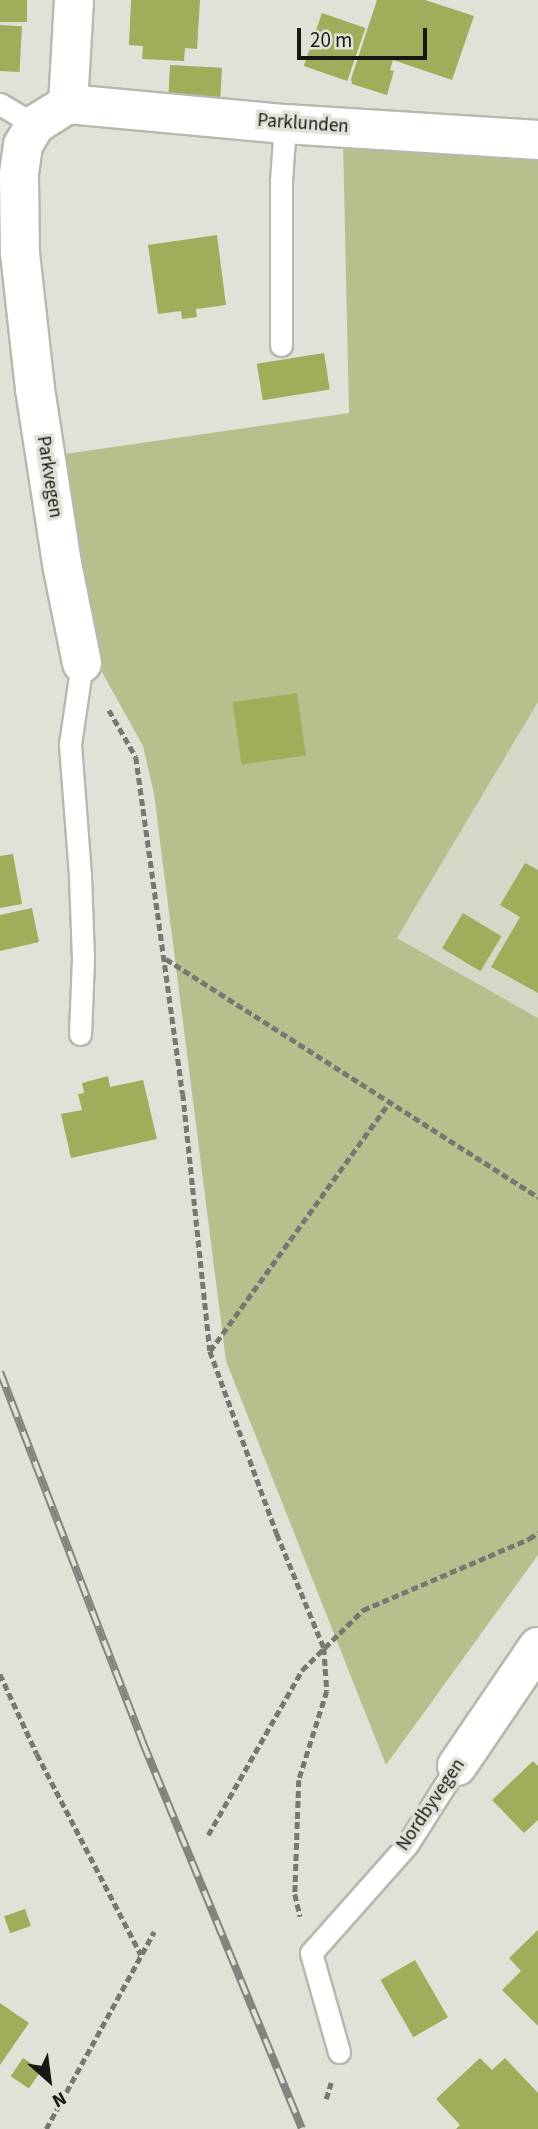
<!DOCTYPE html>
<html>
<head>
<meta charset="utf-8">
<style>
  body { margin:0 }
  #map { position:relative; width:538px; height:2129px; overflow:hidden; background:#e0e2d8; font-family:"Source Sans 3",sans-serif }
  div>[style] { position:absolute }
  .built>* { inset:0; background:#d5d8c6 }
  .green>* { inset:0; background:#b7c08d }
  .building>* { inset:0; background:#a1ad5a; transform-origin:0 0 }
  .path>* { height:4.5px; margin-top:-2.25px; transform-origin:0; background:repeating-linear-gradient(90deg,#777871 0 7px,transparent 0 10.5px) }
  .roads { filter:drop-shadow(2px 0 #b7b9ae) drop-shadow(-2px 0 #b7b9ae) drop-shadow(0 2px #b7b9ae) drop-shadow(0 -2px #b7b9ae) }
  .service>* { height:21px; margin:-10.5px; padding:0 10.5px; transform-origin:10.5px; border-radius:10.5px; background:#fff }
  .minor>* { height:38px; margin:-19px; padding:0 19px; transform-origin:19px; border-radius:19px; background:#fff }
  .rail>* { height:8px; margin-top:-4px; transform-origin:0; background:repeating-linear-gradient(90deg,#e0e2d8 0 16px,#83847d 0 32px); box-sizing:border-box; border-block:2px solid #83847d }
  span { translate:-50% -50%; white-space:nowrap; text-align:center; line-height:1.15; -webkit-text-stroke:7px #e0e2d8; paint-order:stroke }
  .street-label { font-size:19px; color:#171814 }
  .north { position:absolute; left:14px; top:2045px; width:70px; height:70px; -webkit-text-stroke:5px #e0e2d8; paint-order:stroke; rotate:152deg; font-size:19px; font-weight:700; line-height:28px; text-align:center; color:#171814 }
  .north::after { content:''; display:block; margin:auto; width:24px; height:32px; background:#171814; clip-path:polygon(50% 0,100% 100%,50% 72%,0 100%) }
  .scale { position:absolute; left:297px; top:28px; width:130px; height:32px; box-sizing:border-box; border:4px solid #171814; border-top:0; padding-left:9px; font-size:21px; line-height:24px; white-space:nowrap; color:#171814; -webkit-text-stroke:5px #e0e2d8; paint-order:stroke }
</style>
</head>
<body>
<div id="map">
  <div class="built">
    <div style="clip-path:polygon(538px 702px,538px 1018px,397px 938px)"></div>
  </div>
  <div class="green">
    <div style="clip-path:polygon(343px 140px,538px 150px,538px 702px,397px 938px,538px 1018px,538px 1555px,386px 1765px,226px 1361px,154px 794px,143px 746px,93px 656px,58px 455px,349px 413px)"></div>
  </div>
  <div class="building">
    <div style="left:0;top:0;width:27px;height:22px"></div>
    <div style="clip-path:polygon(131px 0,200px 0,197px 49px,185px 48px,184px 61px,142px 59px,143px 46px,129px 45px)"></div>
    <div style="clip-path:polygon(377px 0,425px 0,474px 16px,452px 80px,393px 60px,390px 70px,394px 71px,387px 95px,352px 84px,351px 79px)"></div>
    <div style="left:322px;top:13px;width:46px;height:56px;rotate:19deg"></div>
    <div style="left:0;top:25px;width:22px;height:46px;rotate:3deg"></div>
    <div style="left:170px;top:65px;width:52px;height:31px;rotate:3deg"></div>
    <div style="clip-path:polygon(217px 235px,226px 305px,196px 309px,197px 317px,182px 319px,181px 311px,158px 314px,148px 245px)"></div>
    <div style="left:324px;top:353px;width:37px;height:68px;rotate:81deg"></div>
    <div style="left:297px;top:693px;width:63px;height:65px;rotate:82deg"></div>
    <div style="clip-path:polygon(13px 854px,22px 904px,0 908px,0 856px)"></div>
    <div style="clip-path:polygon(525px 863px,538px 870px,538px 993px,491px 967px,520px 917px,500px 905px)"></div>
    <div style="clip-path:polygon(32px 908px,39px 942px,0 951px,0 915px)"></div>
    <div style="left:463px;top:913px;width:45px;height:41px;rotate:31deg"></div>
    <div style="clip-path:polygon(108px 1076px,110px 1087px,143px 1080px,157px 1139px,71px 1158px,61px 1114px,82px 1110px,78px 1094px,84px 1093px,82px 1083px)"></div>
    <div style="clip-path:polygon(533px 1761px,538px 1766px,538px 1820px,524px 1833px,492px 1800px)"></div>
    <div style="left:25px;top:1909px;width:18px;height:22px;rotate:71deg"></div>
    <div style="clip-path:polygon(538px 1930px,538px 2026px,502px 1990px,521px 1971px,509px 1958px)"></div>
    <div style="left:415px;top:1960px;width:66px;height:40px;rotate:60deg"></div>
    <div style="clip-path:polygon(0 2003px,29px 2023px,0 2065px)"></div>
    <div style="left:23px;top:2058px;width:22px;height:22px;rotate:34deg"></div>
    <div style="clip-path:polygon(480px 2058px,492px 2070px,505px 2058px,538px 2093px,538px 2129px,456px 2129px,460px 2125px,436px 2099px)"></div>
  </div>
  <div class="path">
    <div style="left:109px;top:710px;width:54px;rotate:60.1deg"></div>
    <div style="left:136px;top:757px;width:340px;rotate:82.1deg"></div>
    <div style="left:183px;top:1094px;width:258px;rotate:84deg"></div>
    <div style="left:210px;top:1351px;width:195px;rotate:69.9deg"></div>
    <div style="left:277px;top:1534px;width:123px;rotate:67.6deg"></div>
    <div style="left:324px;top:1648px;width:43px;rotate:86deg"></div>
    <div style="left:327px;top:1691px;width:93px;rotate:107.5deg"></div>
    <div style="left:299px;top:1780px;width:114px;rotate:92deg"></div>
    <div style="left:295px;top:1894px;width:23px;rotate:77deg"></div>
    <div style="left:166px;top:959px;width:442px;rotate:32.6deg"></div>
    <div style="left:210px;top:1351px;width:309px;rotate:-54.2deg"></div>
    <div style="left:0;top:1674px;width:88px;rotate:65.2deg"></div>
    <div style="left:37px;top:1754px;width:226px;rotate:62.6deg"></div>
    <div style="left:208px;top:1835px;width:190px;rotate:-60.3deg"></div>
    <div style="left:302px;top:1670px;width:86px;rotate:-44.5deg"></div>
    <div style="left:363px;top:1610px;width:181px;rotate:-23.2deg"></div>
    <div style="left:529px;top:1539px;width:11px;rotate:-38deg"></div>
    <div style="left:326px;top:2099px;width:17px;rotate:-73deg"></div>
    <div style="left:46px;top:2129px;width:225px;rotate:-61.3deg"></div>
  </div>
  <div class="roads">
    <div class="service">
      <div style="left:0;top:104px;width:41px;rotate:31deg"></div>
      <div style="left:281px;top:345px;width:164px;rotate:-90deg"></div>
      <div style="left:281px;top:181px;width:57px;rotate:-86deg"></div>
      <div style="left:80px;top:1034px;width:76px;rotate:-87.7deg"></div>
      <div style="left:83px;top:958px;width:83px;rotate:-92.1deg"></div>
      <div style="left:80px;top:875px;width:131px;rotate:-94.4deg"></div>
      <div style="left:70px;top:744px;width:82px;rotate:-81.6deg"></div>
      <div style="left:339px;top:2052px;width:103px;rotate:-105.8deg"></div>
      <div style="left:311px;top:1953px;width:144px;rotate:-48.4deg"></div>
      <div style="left:407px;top:1845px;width:93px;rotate:-57.7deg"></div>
    </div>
    <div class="minor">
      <div style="left:68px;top:104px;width:39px;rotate:148deg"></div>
      <div style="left:35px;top:125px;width:23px;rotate:121deg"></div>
      <div style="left:23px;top:145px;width:30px;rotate:98deg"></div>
      <div style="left:19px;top:175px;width:78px;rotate:89.3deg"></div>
      <div style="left:20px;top:253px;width:137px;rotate:83.7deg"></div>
      <div style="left:35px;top:389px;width:182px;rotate:81.2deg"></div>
      <div style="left:63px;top:569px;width:96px;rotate:78.6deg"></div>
      <div style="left:68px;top:104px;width:218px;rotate:5.3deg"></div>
      <div style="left:285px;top:124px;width:254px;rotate:3.6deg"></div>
      <div style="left:68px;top:104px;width:104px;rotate:-86.7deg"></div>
      <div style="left:457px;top:1766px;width:144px;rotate:-55.8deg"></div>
    </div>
  </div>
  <div class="rail">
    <div style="left:0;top:1372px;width:398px;rotate:68.9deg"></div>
    <div style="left:143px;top:1743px;width:417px;rotate:67.6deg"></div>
  </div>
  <div class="street-label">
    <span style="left:303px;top:124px;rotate:4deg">Parklunden</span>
    <span style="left:49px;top:477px;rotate:81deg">Parkvegen</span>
    <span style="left:431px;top:1805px;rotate:-56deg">Nordbyvegen</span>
  </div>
  <div class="north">N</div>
  <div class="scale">20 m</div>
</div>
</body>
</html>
